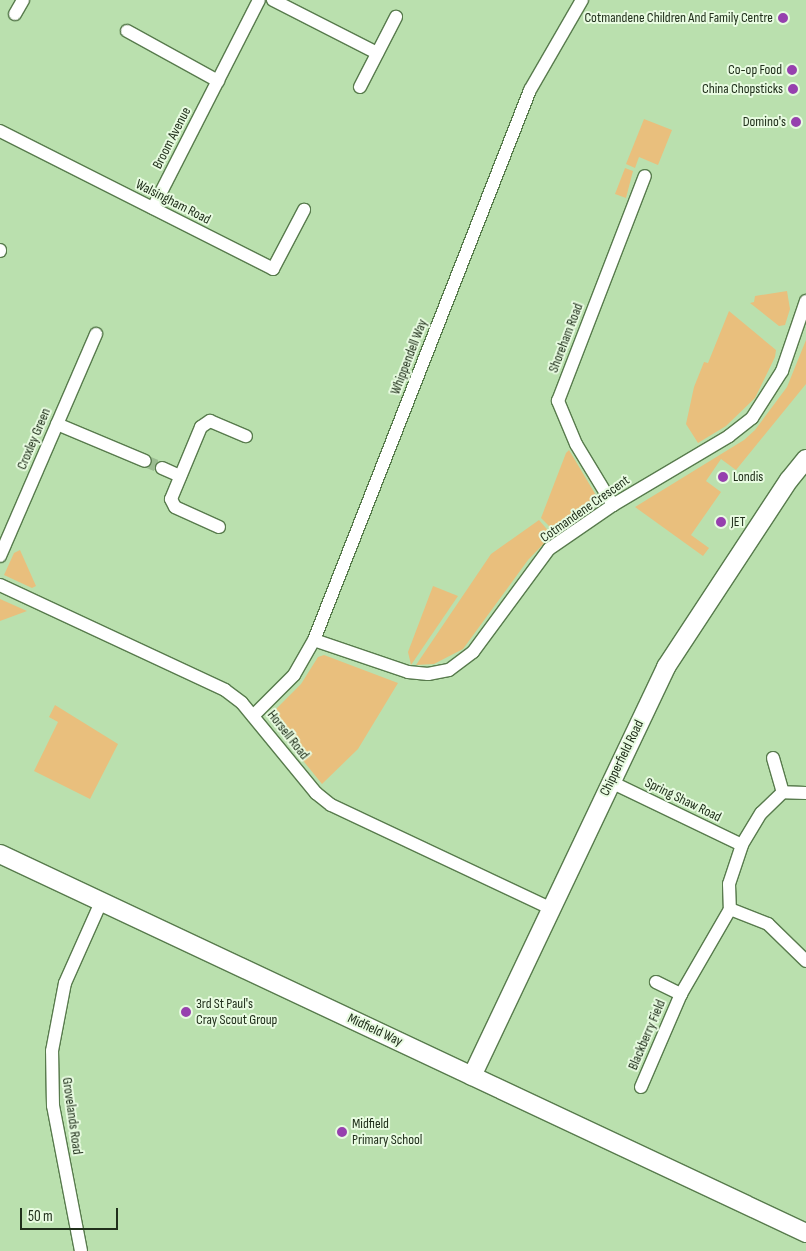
<!DOCTYPE html>
<html>
<head>
<meta charset="utf-8">
<style>
  body { margin:0 }
  #map { position:relative; width:806px; height:1251px; overflow:hidden; background:#bae0ae; font-family:"Sofia Sans Condensed",sans-serif }
  div>[style] { position:absolute }
  .green>* { inset:0; background:#e9bf7d }
  .street-tunnel>* { height:12px; margin-top:-6px; transform-origin:0; background:repeating-linear-gradient(90deg,#9bbd91 0 12px,transparent 0 18px) }
  .roads { filter:drop-shadow(1px 0 #587b4d) drop-shadow(-1px 0 #587b4d) drop-shadow(0 1px #587b4d) drop-shadow(0 -1px #587b4d) }
  .street>* { height:12px; margin:-6px; padding:0 6px; transform-origin:6px; border-radius:6px; background:#fff }
  .secondary>* { height:18px; margin:-9px; padding:0 9px; transform-origin:9px; border-radius:9px; background:#fff }
  .dots>* { width:14px; height:14px; translate:-50% -50%; box-sizing:border-box; border:2px solid #e8fbe1; border-radius:50% }
  span { translate:-50% -50%; white-space:nowrap; text-align:center; line-height:1.15; -webkit-text-stroke:4px #e8fbe1; paint-order:stroke }
  .poi-label { font-size:14px; color:#202f1b }
  .right { translate:-100% -50%; text-align:right }
  .left { translate:0 -50%; text-align:left }
  .street-label { font-size:14px; color:#202f1b }
  .scale { position:absolute; left:20px; top:1208px; width:98px; height:22px; box-sizing:border-box; border:2px solid #202f1b; border-top:0; padding-left:6px; font-size:15px; line-height:18px; white-space:nowrap; color:#202f1b; -webkit-text-stroke:4px #e8fbe1; paint-order:stroke }
</style>
</head>
<body>
<div id="map">
  <div class="green">
    <div style="clip-path:polygon(644px 119px,672px 130px,658px 165px,639px 157px,635px 168px,626px 164px)"></div>
    <div style="clip-path:polygon(625px 168px,633px 171px,626px 198px,615px 194px)"></div>
    <div style="clip-path:polygon(787px 291px,790px 309px,785px 325px,779px 326px,750px 303px,754px 302px,755px 296px)"></div>
    <div style="clip-path:polygon(729px 311px,776px 350px,775px 357px,755px 398px,726px 426px,698px 443px,686px 424px,694px 387px,704px 362px,708px 363px)"></div>
    <div style="clip-path:polygon(806px 340px,806px 384px,736px 470px,721px 459px,706px 481px,721px 492px,691px 535px,709px 548px,703px 556px,635px 507px,744px 440px,755px 430px,787px 387px)"></div>
    <div style="clip-path:polygon(569px 450px,600px 502px,555px 532px,541px 518px,566px 453px)"></div>
    <div style="clip-path:polygon(539px 520px,552px 535px,528px 560px,463px 649px,434px 664px,416px 665px,491px 554px)"></div>
    <div style="clip-path:polygon(20px 550px,36px 586px,32px 588px,4px 575px,14px 553px)"></div>
    <div style="clip-path:polygon(433px 586px,458px 596px,411px 665px,408px 652px)"></div>
    <div style="clip-path:polygon(0 599px,27px 611px,0 621px)"></div>
    <div style="clip-path:polygon(324px 655px,398px 683px,358px 749px,322px 784px,271px 721px,272px 713px,301px 684px,318px 657px)"></div>
    <div style="clip-path:polygon(55px 705px,118px 744px,90px 799px,34px 771px,58px 722px,49px 717px)"></div>
  </div>
  <div class="street-tunnel">
    <div style="left:145px;top:461px;width:18px;rotate:22deg"></div>
  </div>
  <div class="roads">
    <div class="street">
      <div style="left:273px;top:0;width:117px;rotate:27deg"></div>
      <div style="left:15px;top:14px;width:16px;rotate:-60deg"></div>
      <div style="left:127px;top:31px;width:104px;rotate:28.8deg"></div>
      <div style="left:360px;top:87px;width:79px;rotate:-62.8deg"></div>
      <div style="left:0;top:131px;width:306px;rotate:26.8deg"></div>
      <div style="left:273px;top:269px;width:67px;rotate:-62.3deg"></div>
      <div style="left:153px;top:208px;width:233px;rotate:-63deg"></div>
      <div style="left:0;top:251px;width:1px;rotate:-90deg"></div>
      <div style="left:57px;top:424px;width:95px;rotate:22.8deg"></div>
      <div style="left:162px;top:468px;width:20px;rotate:24deg"></div>
      <div style="left:613px;top:505px;width:71px;rotate:-121.2deg"></div>
      <div style="left:576px;top:444px;width:47px;rotate:-112.7deg"></div>
      <div style="left:558px;top:401px;width:241px;rotate:-68.9deg"></div>
      <div style="left:219px;top:527px;width:48px;rotate:-155.6deg"></div>
      <div style="left:175px;top:507px;width:9px;rotate:-117deg"></div>
      <div style="left:171px;top:499px;width:78px;rotate:-67.4deg"></div>
      <div style="left:201px;top:427px;width:11px;rotate:-34deg"></div>
      <div style="left:210px;top:421px;width:39px;rotate:23deg"></div>
      <div style="left:0;top:556px;width:242px;rotate:-66.6deg"></div>
      <div style="left:0;top:585px;width:248px;rotate:25deg"></div>
      <div style="left:225px;top:690px;width:21px;rotate:37deg"></div>
      <div style="left:242px;top:703px;width:117px;rotate:50.6deg"></div>
      <div style="left:316px;top:793px;width:19px;rotate:39deg"></div>
      <div style="left:331px;top:805px;width:242px;rotate:25.2deg"></div>
      <div style="left:314px;top:640px;width:99px;rotate:18.8deg"></div>
      <div style="left:408px;top:672px;width:20px;rotate:6deg"></div>
      <div style="left:428px;top:674px;width:21px;rotate:-11deg"></div>
      <div style="left:449px;top:670px;width:30px;rotate:-37deg"></div>
      <div style="left:473px;top:652px;width:128px;rotate:-53.6deg"></div>
      <div style="left:549px;top:549px;width:78px;rotate:-34.5deg"></div>
      <div style="left:613px;top:505px;width:135px;rotate:-30.7deg"></div>
      <div style="left:729px;top:436px;width:29px;rotate:-38deg"></div>
      <div style="left:752px;top:418px;width:56px;rotate:-57.4deg"></div>
      <div style="left:782px;top:371px;width:74px;rotate:-71.1deg"></div>
      <div style="left:253px;top:716px;width:58px;rotate:-45deg"></div>
      <div style="left:294px;top:675px;width:40px;rotate:-60.3deg"></div>
      <div style="left:314px;top:640px;width:591px;rotate:-68.56deg"></div>
      <div style="left:530px;top:90px;width:104px;rotate:-60deg"></div>
      <div style="left:773px;top:758px;width:35px;rotate:74deg"></div>
      <div style="left:611px;top:782px;width:145px;rotate:25.7deg"></div>
      <div style="left:806px;top:793px;width:23px;rotate:-178deg"></div>
      <div style="left:783px;top:792px;width:30px;rotate:136deg"></div>
      <div style="left:761px;top:813px;width:37px;rotate:121deg"></div>
      <div style="left:742px;top:845px;width:41px;rotate:108.4deg"></div>
      <div style="left:729px;top:884px;width:25px;rotate:88deg"></div>
      <div style="left:730px;top:909px;width:41px;rotate:21.5deg"></div>
      <div style="left:768px;top:924px;width:53px;rotate:44.2deg"></div>
      <div style="left:656px;top:982px;width:28px;rotate:26deg"></div>
      <div style="left:641px;top:1087px;width:101px;rotate:-66.7deg"></div>
      <div style="left:681px;top:994px;width:98px;rotate:-60deg"></div>
      <div style="left:81px;top:1251px;width:148px;rotate:-100.9deg"></div>
      <div style="left:53px;top:1106px;width:55px;rotate:-91deg"></div>
      <div style="left:52px;top:1051px;width:69px;rotate:-79.2deg"></div>
      <div style="left:65px;top:983px;width:89px;rotate:-66deg"></div>
    </div>
    <div class="secondary">
      <div style="left:0;top:854px;width:891px;rotate:25.18deg"></div>
      <div style="left:472px;top:1076px;width:453px;rotate:-64.6deg"></div>
      <div style="left:666px;top:667px;width:224px;rotate:-56.7deg"></div>
      <div style="left:789px;top:480px;width:27px;rotate:-51deg"></div>
    </div>
  </div>
  <div class="dots">
    <div style="left:783px;top:18px;background:#9640ae"></div>
    <div style="left:792px;top:70px;background:#9640ae"></div>
    <div style="left:793px;top:89px;background:#9640ae"></div>
    <div style="left:796px;top:122px;background:#9640ae"></div>
    <div style="left:723px;top:477px;background:#9640ae"></div>
    <div style="left:721px;top:522px;background:#9640ae"></div>
    <div style="left:186px;top:1012px;background:#9640ae"></div>
    <div style="left:342px;top:1132px;background:#9640ae"></div>
  </div>
  <div class="poi-label">
    <span class="right" style="left:773px;top:18px">Cotmandene Children And Family Centre</span>
    <span class="right" style="left:782px;top:70px">Co-op Food</span>
    <span class="right" style="left:783px;top:89px">China Chopsticks</span>
    <span class="right" style="left:786px;top:122px">Domino's</span>
    <span class="left" style="left:733px;top:477px">Londis</span>
    <span class="left" style="left:731px;top:522px">JET</span>
    <span class="left" style="left:196px;top:1012px">3rd St Paul's<br>Cray Scout Group</span>
    <span class="left" style="left:352px;top:1132px">Midfield<br>Primary School</span>
  </div>
  <div class="street-label">
    <span style="left:172px;top:138px;rotate:-63deg">Broom Avenue</span>
    <span style="left:173px;top:202px;rotate:27deg">Walsingham Road</span>
    <span style="left:566px;top:338px;rotate:-69deg">Shoreham Road</span>
    <span style="left:409px;top:357px;rotate:-69deg">Whippendell Way</span>
    <span style="left:34px;top:439px;rotate:-67deg">Croxley Green</span>
    <span style="left:585px;top:509px;rotate:-35deg">Cotmandene Crescent</span>
    <span style="left:288px;top:735px;rotate:52deg">Horsell Road</span>
    <span style="left:622px;top:758px;rotate:-64deg">Chipperfield Road</span>
    <span style="left:683px;top:800px;rotate:26deg">Spring Shaw Road</span>
    <span style="left:375px;top:1030px;rotate:25deg">Midfield Way</span>
    <span style="left:647px;top:1035px;rotate:-67deg">Blackberry Field</span>
    <span style="left:72px;top:1116px;rotate:82deg">Grovelands Road</span>
  </div>
  <div class="scale">50 m</div>
</div>
</body>
</html>
